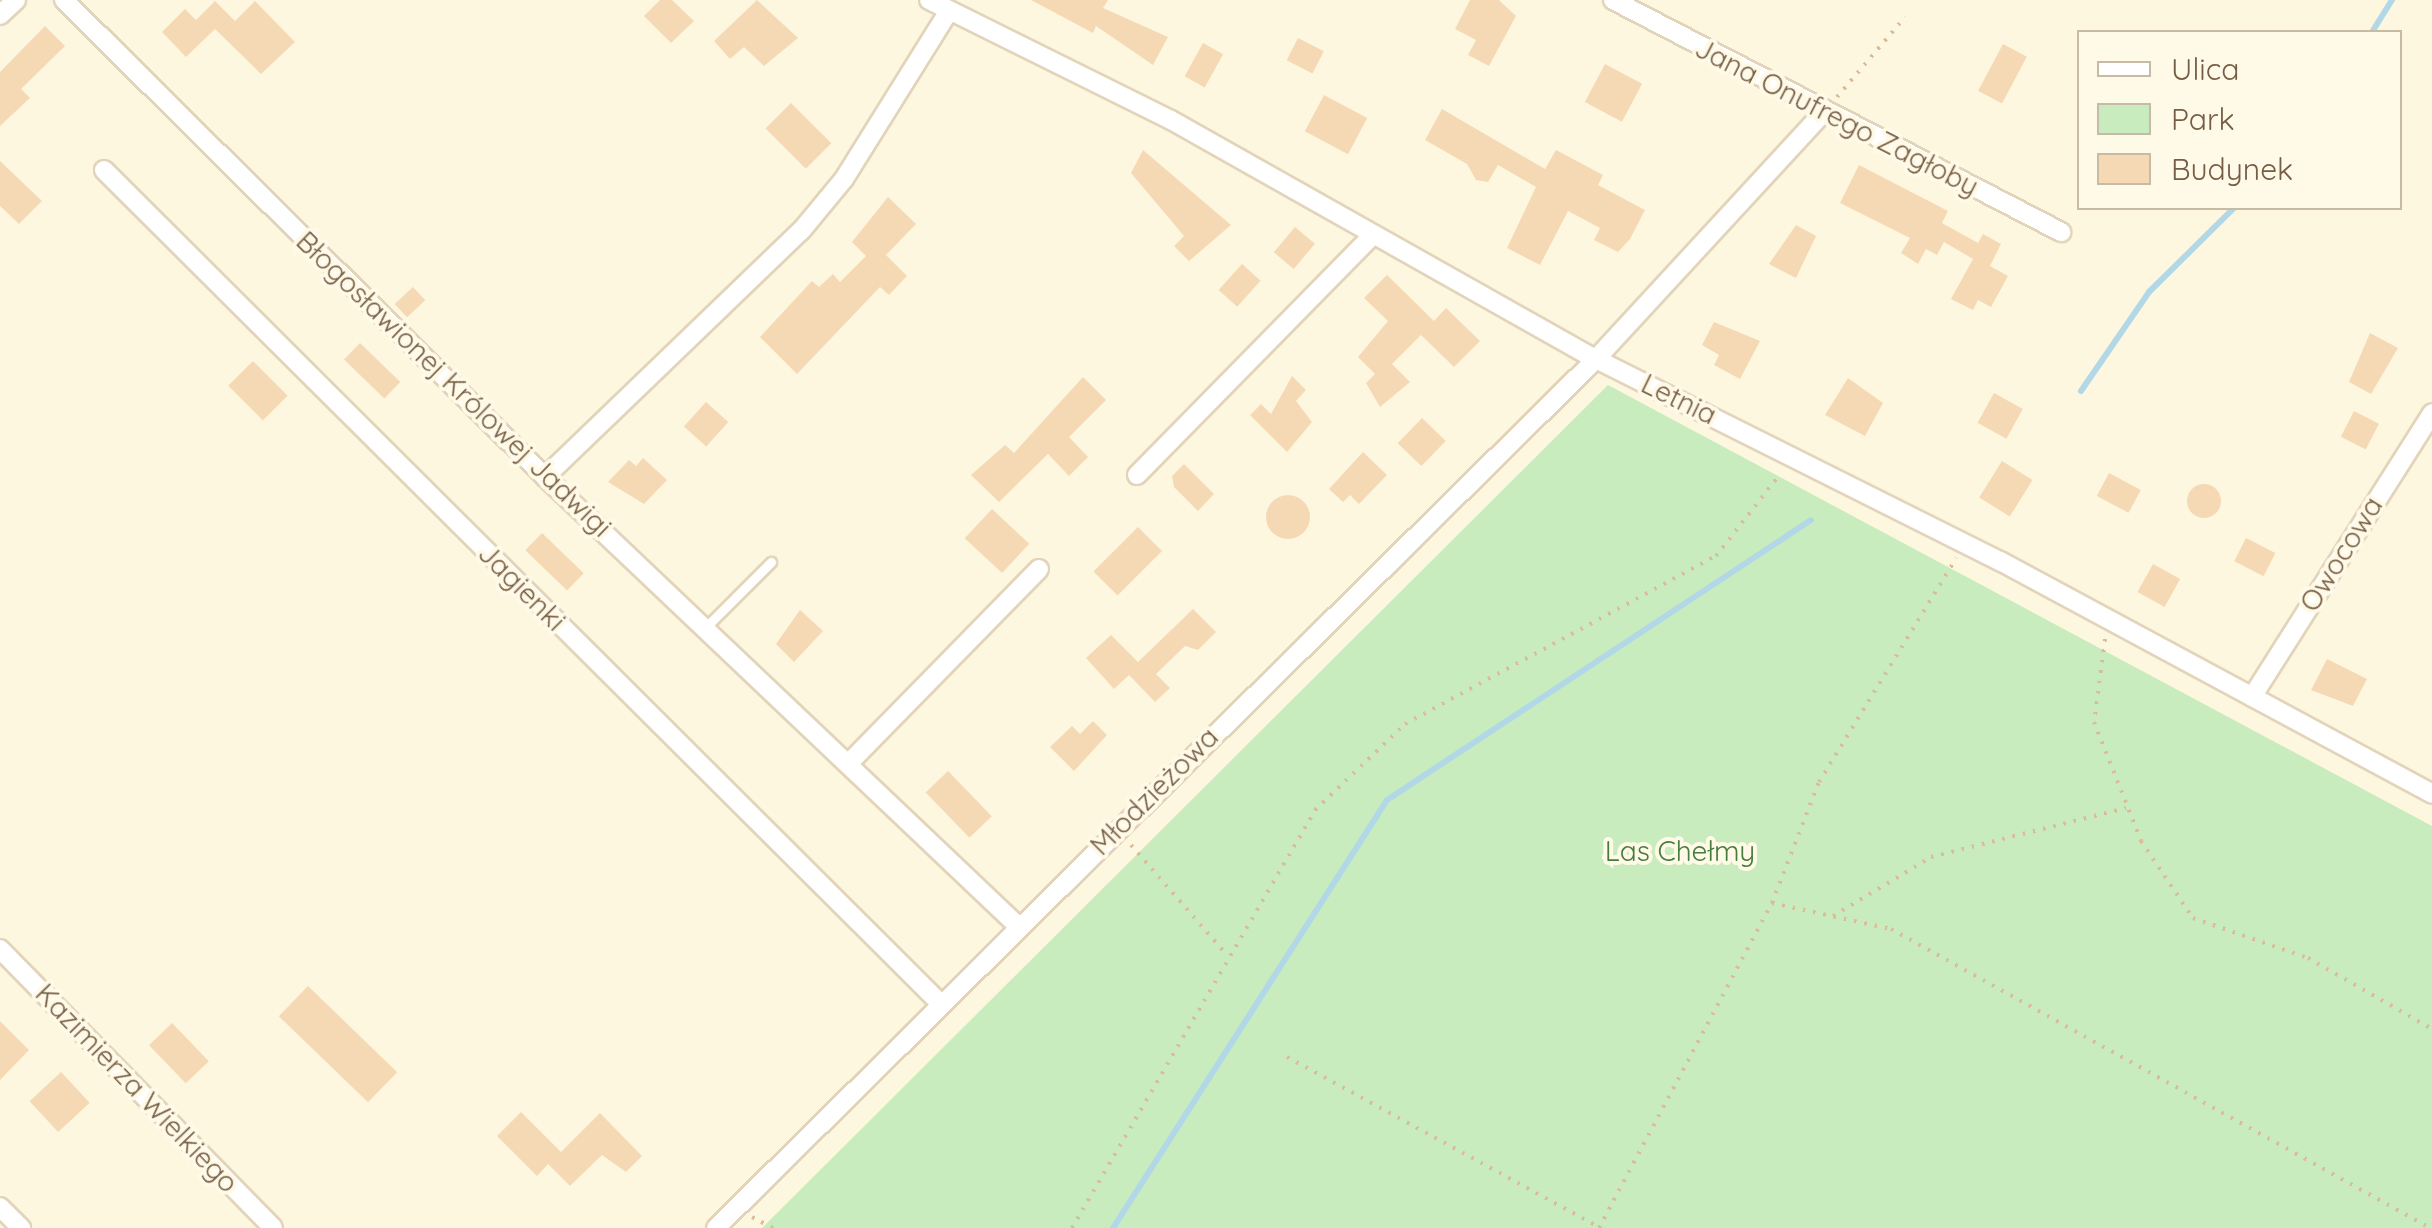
<!DOCTYPE html>
<html>
<head>
<meta charset="utf-8">
<style>
  body { margin:0 }
  #map { position:relative; width:2432px; height:1228px; overflow:hidden; background:#fef7df; font-family:Quicksand,sans-serif }
  div>[style] { position:absolute }
  .green>* { inset:0; background:#c8ecbd }
  .stream>* { height:6px; margin:-3px; padding:0 3px; transform-origin:3px; border-radius:3px; background:#b2d8e8 }
  .building>* { inset:0; background:#f5d9b5; transform-origin:0 0 }
  .round { border-radius:50% }
  .path>* { height:4px; margin-top:-2px; transform-origin:0; background:repeating-linear-gradient(90deg,#dabc98 0 2.5px,transparent 0 10.5px) }
  .roads { filter:drop-shadow(2px 0 #e2d4ba) drop-shadow(-2px 0 #e2d4ba) drop-shadow(0 2px #e2d4ba) drop-shadow(0 -2px #e2d4ba) }
  .lane>* { height:9px; margin:-4.5px; padding:0 4.5px; transform-origin:4.5px; border-radius:4.5px; background:#fff }
  .street>* { height:18px; margin:-9px; padding:0 9px; transform-origin:9px; border-radius:9px; background:#fff }
  span { translate:-50% -50%; white-space:nowrap; text-align:center; line-height:1.15; -webkit-text-stroke:8px #fff9e7; paint-order:stroke }
  .street-label { font-size:28px; color:#765e45 }
  .park-label { font-size:28px; color:#457d3c }
  .legend { position:absolute; left:2077px; top:30px; width:325px; height:180px; box-sizing:border-box; background:#fff9e7; border:2px solid #c8bba6; margin:0; padding:12px 18px; list-style:none; font-size:30px; color:#765e45 }
  .legend li { display:flex; align-items:center; gap:20px; height:50px }
  .legend b { width:50px; border:2px solid #c8bba6 }
</style>
</head>
<body>
<div id="map">
  <div class="green">
    <div style="clip-path:polygon(1608px 385px,2432px 826px,2432px 1228px,762px 1228px)"></div>
  </div>
  <div class="stream">
    <div style="left:2372px;top:32px;width:38px;rotate:-58deg"></div>
    <div style="left:2081px;top:391px;width:120px;rotate:-55.5deg"></div>
    <div style="left:2149px;top:292px;width:120px;rotate:-44.7deg"></div>
    <div style="left:1113px;top:1228px;width:508px;rotate:-57.37deg"></div>
    <div style="left:1387px;top:800px;width:508px;rotate:-33.44deg"></div>
  </div>
  <div class="building">
    <div style="clip-path:polygon(660px 0,672px 0,694px 21px,671px 43px,644px 16px)"></div>
    <div style="clip-path:polygon(757px 0,798px 38px,764px 66px,744px 47px,730px 59px,714px 41px)"></div>
    <div style="clip-path:polygon(1031px 0,1108px 0,1103px 8px,1168px 37px,1153px 65px,1096px 26px,1093px 33px)"></div>
    <div style="clip-path:polygon(1470px 0,1499px 0,1516px 16px,1489px 66px,1468px 55px,1476px 40px,1455px 29px)"></div>
    <div style="clip-path:polygon(215px 1px,235px 21px,255px 1px,295px 42px,261px 74px,215px 29px,186px 57px,162px 32px,185px 9px,196px 20px)"></div>
    <div style="clip-path:polygon(45px 26px,65px 46px,21px 89px,30px 98px,0 126px,0 72px)"></div>
    <div style="left:1298px;top:38px;width:29px;height:25px;rotate:27deg"></div>
    <div style="left:1203px;top:43px;width:23px;height:38px;rotate:29deg"></div>
    <div style="left:2003px;top:44px;width:27px;height:53px;rotate:28deg"></div>
    <div style="left:1605px;top:64px;width:42px;height:43px;rotate:28deg"></div>
    <div style="left:1324px;top:95px;width:49px;height:41px;rotate:28deg"></div>
    <div style="left:791px;top:103px;width:57px;height:36px;rotate:45deg"></div>
    <div style="clip-path:polygon(1442px 109px,1545px 169px,1556px 150px,1603px 175px,1598px 185px,1645px 210px,1630px 239px,1618px 252px,1594px 240px,1600px 228px,1568px 211px,1540px 265px,1507px 248px,1536px 187px,1498px 165px,1488px 182px,1476px 180px,1467px 164px,1425px 140px)"></div>
    <div style="clip-path:polygon(1143px 150px,1231px 225px,1189px 261px,1174px 246px,1184px 236px,1131px 173px)"></div>
    <div style="clip-path:polygon(0 161px,42px 201px,19px 224px,0 206px)"></div>
    <div style="clip-path:polygon(1859px 165px,1948px 211px,1942px 223px,1978px 243px,1983px 234px,2001px 244px,1990px 266px,2008px 276px,1991px 307px,1978px 300px,1973px 310px,1951px 299px,1973px 259px,1944px 242px,1937px 255px,1926px 249px,1918px 264px,1901px 253px,1910px 238px,1840px 203px)"></div>
    <div style="clip-path:polygon(888px 197px,916px 224px,886px 255px,907px 276px,889px 295px,880px 287px,797px 374px,760px 337px,812px 281px,819px 287px,833px 274px,840px 282px,866px 256px,852px 242px)"></div>
    <div style="clip-path:polygon(1796px 225px,1816px 236px,1796px 278px,1769px 264px)"></div>
    <div style="left:1295px;top:227px;width:26px;height:33px;rotate:40deg"></div>
    <div style="left:1242px;top:264px;width:25px;height:35px;rotate:42deg"></div>
    <div style="clip-path:polygon(1387px 275px,1434px 321px,1446px 308px,1480px 341px,1454px 367px,1421px 335px,1392px 364px,1410px 382px,1380px 407px,1366px 383px,1375px 374px,1358px 357px,1388px 321px,1364px 298px)"></div>
    <div style="left:413px;top:287px;width:18px;height:25px;rotate:47deg"></div>
    <div style="clip-path:polygon(1714px 322px,1760px 341px,1740px 379px,1714px 365px,1719px 355px,1702px 345px)"></div>
    <div style="clip-path:polygon(2370px 333px,2398px 348px,2371px 394px,2349px 382px)"></div>
    <div style="left:360px;top:343px;width:56px;height:23px;rotate:44deg"></div>
    <div style="left:253px;top:361px;width:49px;height:35px;rotate:45deg"></div>
    <div style="clip-path:polygon(1292px 376px,1306px 390px,1296px 401px,1312px 422px,1287px 452px,1250px 415px,1261px 404px,1271px 414px)"></div>
    <div style="clip-path:polygon(1083px 377px,1106px 400px,1069px 437px,1088px 457px,1069px 476px,1048px 454px,999px 502px,971px 475px,1005px 445px,1014px 453px)"></div>
    <div style="clip-path:polygon(1848px 378px,1883px 403px,1865px 436px,1825px 415px)"></div>
    <div style="left:1994px;top:393px;width:33px;height:34px;rotate:29deg"></div>
    <div style="left:706px;top:402px;width:30px;height:33px;rotate:42deg"></div>
    <div style="left:2354px;top:411px;width:28px;height:29px;rotate:27deg"></div>
    <div style="left:1422px;top:418px;width:33px;height:35px;rotate:44deg"></div>
    <div style="clip-path:polygon(1363px 452px,1387px 475px,1359px 504px,1350px 495px,1343px 502px,1329px 489px)"></div>
    <div style="clip-path:polygon(643px 458px,667px 480px,644px 504px,608px 482px,629px 460px,636px 466px)"></div>
    <div style="left:2002px;top:461px;width:36px;height:43px;rotate:32deg"></div>
    <div style="clip-path:polygon(1184px 464px,1214px 494px,1198px 511px,1174px 487px,1172px 476px)"></div>
    <div style="left:2109px;top:473px;width:36px;height:26px;rotate:28deg"></div>
    <div class="round" style="left:2187px;top:484px;width:34px;height:34px"></div>
    <div class="round" style="left:1266px;top:495px;width:44px;height:44px"></div>
    <div style="left:992px;top:509px;width:51px;height:40px;rotate:43deg"></div>
    <div style="left:1138px;top:527px;width:34px;height:63px;rotate:45deg"></div>
    <div style="left:542px;top:533px;width:58px;height:24px;rotate:44deg"></div>
    <div style="left:2246px;top:538px;width:33px;height:26px;rotate:27deg"></div>
    <div style="left:2153px;top:564px;width:31px;height:32px;rotate:29deg"></div>
    <div style="clip-path:polygon(1193px 609px,1216px 632px,1198px 650px,1185px 646px,1156px 674px,1170px 688px,1155px 702px,1129px 675px,1114px 689px,1086px 658px,1111px 635px,1138px 662px)"></div>
    <div style="clip-path:polygon(800px 610px,823px 631px,794px 662px,776px 644px)"></div>
    <div style="clip-path:polygon(2327px 659px,2367px 679px,2353px 706px,2311px 690px)"></div>
    <div style="clip-path:polygon(1093px 721px,1107px 735px,1074px 771px,1050px 747px,1072px 726px,1080px 734px)"></div>
    <div style="left:948px;top:771px;width:63px;height:31px;rotate:46deg"></div>
    <div style="left:308px;top:986px;width:124px;height:42px;rotate:44deg"></div>
    <div style="clip-path:polygon(0 1021px,29px 1050px,0 1080px)"></div>
    <div style="left:172px;top:1023px;width:53px;height:32px;rotate:46deg"></div>
    <div style="left:61px;top:1072px;width:42px;height:43px;rotate:47deg"></div>
    <div style="clip-path:polygon(521px 1112px,561px 1152px,600px 1113px,642px 1156px,626px 1172px,602px 1155px,570px 1186px,548px 1164px,537px 1176px,497px 1136px)"></div>
  </div>
  <div class="path">
    <div style="left:1837px;top:97px;width:105px;rotate:-49.6deg"></div>
    <div style="left:2105px;top:639px;width:84px;rotate:97.5deg"></div>
    <div style="left:2094px;top:722px;width:128px;rotate:68.4deg"></div>
    <div style="left:2141px;top:841px;width:93px;rotate:56deg"></div>
    <div style="left:2193px;top:918px;width:122px;rotate:19.2deg"></div>
    <div style="left:2308px;top:958px;width:143px;rotate:29.8deg"></div>
    <div style="left:1131px;top:845px;width:146px;rotate:48.9deg"></div>
    <div style="left:1772px;top:903px;width:122px;rotate:12.3deg"></div>
    <div style="left:1891px;top:929px;width:616px;rotate:29.02deg"></div>
    <div style="left:1833px;top:916px;width:114px;rotate:-31deg"></div>
    <div style="left:1931px;top:857px;width:201px;rotate:-14.1deg"></div>
    <div style="left:1287px;top:1057px;width:355px;rotate:28.6deg"></div>
    <div style="left:752px;top:1217px;width:24px;rotate:28deg"></div>
    <div style="left:1072px;top:1228px;width:484px;rotate:-59.8deg"></div>
    <div style="left:1315px;top:810px;width:124px;rotate:-43.7deg"></div>
    <div style="left:1405px;top:724px;width:353px;rotate:-28.4deg"></div>
    <div style="left:1716px;top:556px;width:104px;rotate:-52deg"></div>
    <div style="left:1599px;top:1228px;width:368px;rotate:-62deg"></div>
    <div style="left:1772px;top:903px;width:130px;rotate:-68.8deg"></div>
    <div style="left:1819px;top:782px;width:263px;rotate:-58.5deg"></div>
  </div>
  <div class="roads">
    <div class="lane">
      <div style="left:706px;top:627px;width:92px;rotate:-45deg"></div>
    </div>
    <div class="street">
      <div style="left:64px;top:0;width:677px;rotate:44.76deg"></div>
      <div style="left:545px;top:477px;width:654px;rotate:43.51deg"></div>
      <div style="left:929px;top:0;width:270px;rotate:26.4deg"></div>
      <div style="left:1171px;top:120px;width:488px;rotate:29.4deg"></div>
      <div style="left:1596px;top:359px;width:452px;rotate:26.6deg"></div>
      <div style="left:2000px;top:561px;width:491px;rotate:28.3deg"></div>
      <div style="left:1613px;top:0;width:505px;rotate:27.38deg"></div>
      <div style="left:0;top:15px;width:22px;rotate:-43deg"></div>
      <div style="left:104px;top:170px;width:1182px;rotate:44.9deg"></div>
      <div style="left:1137px;top:475px;width:334px;rotate:-45.5deg"></div>
      <div style="left:545px;top:477px;width:355px;rotate:-43.9deg"></div>
      <div style="left:801px;top:231px;width:67px;rotate:-50.4deg"></div>
      <div style="left:844px;top:179px;width:198px;rotate:-58deg"></div>
      <div style="left:2252px;top:697px;width:336px;rotate:-57.6deg"></div>
      <div style="left:850px;top:762px;width:270px;rotate:-45.6deg"></div>
      <div style="left:0;top:949px;width:390px;rotate:45.6deg"></div>
      <div style="left:0;top:1207px;width:30px;rotate:45deg"></div>
      <div style="left:716px;top:1228px;width:1237px;rotate:-44.64deg"></div>
      <div style="left:1596px;top:359px;width:336px;rotate:-47.3deg"></div>
    </div>
  </div>
  <div class="street-label">
    <span style="left:1837px;top:117px;rotate:27deg">Jana Onufrego Zagłoby</span>
    <span style="left:454px;top:384px;rotate:44deg">Błogosławionej Królowej Jadwigi</span>
    <span style="left:1679px;top:399px;rotate:26deg">Letnia</span>
    <span style="left:2341px;top:554px;rotate:-58deg">Owocowa</span>
    <span style="left:522px;top:587px;rotate:45deg">Jagienki</span>
    <span style="left:1154px;top:791px;rotate:-45deg">Młodzieżowa</span>
    <span style="left:137px;top:1088px;rotate:46deg">Kazimierza Wielkiego</span>
  </div>
  <div class="park-label">
    <span style="left:1680px;top:851px">Las Chełmy</span>
  </div>
  <ul class="legend">
  <li><b style="height:12px;background:#fff"></b>Ulica</li>
  <li><b style="height:28px;background:#c8ecbd"></b>Park</li>
  <li><b style="height:28px;background:#f5d9b5"></b>Budynek</li>
  </ul>
</div>
</body>
</html>
